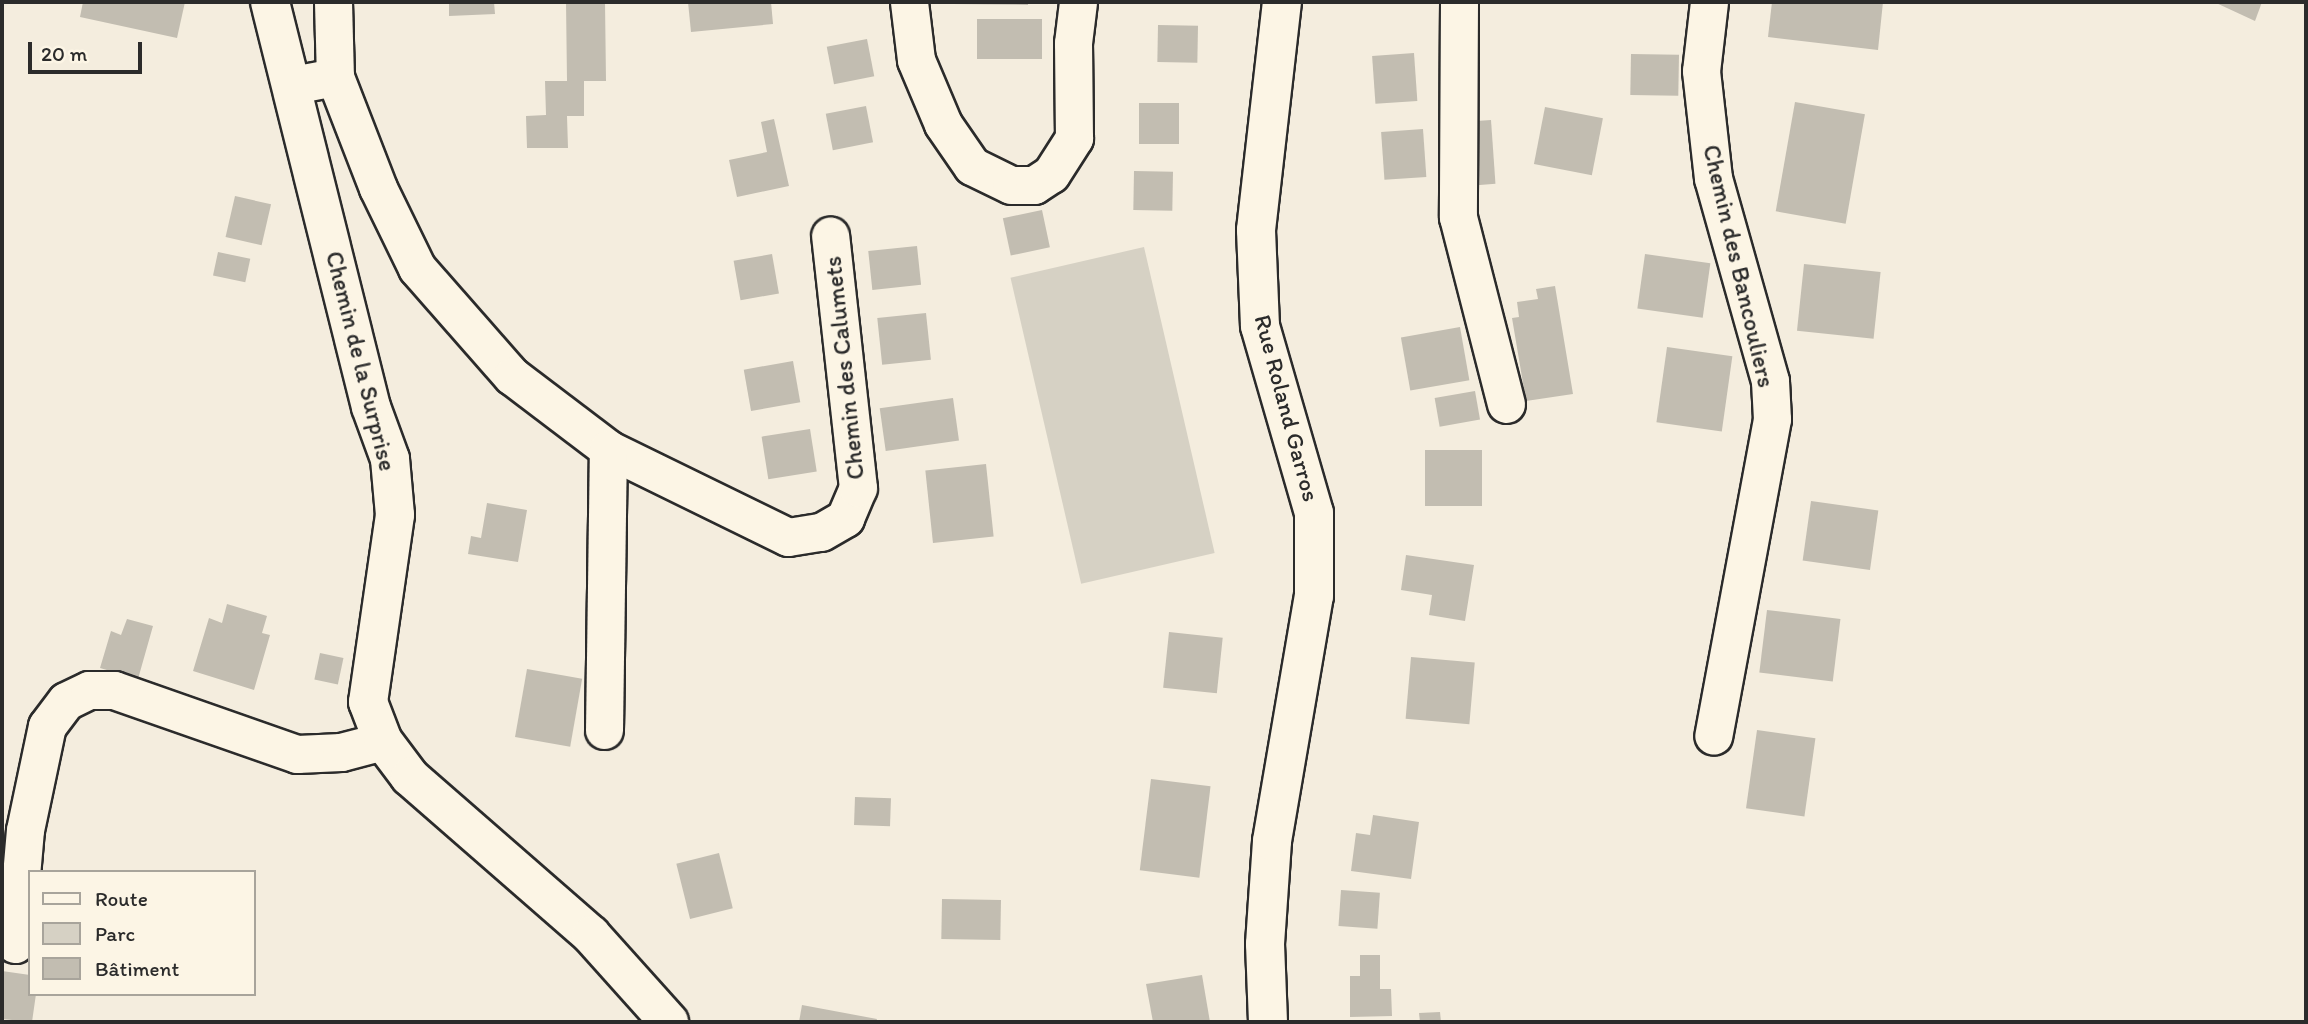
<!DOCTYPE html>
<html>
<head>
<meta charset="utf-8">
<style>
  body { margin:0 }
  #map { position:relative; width:2308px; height:1024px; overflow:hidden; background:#f4edde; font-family:Itim,sans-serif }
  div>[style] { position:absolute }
  .green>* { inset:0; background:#d6d1c4; transform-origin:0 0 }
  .building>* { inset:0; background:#c2bdb1; transform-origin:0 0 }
  .roads { filter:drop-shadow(2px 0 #2b2b2b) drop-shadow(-2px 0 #2b2b2b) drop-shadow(0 2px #2b2b2b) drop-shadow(0 -2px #2b2b2b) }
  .minor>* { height:37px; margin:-18.5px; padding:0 18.5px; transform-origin:18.5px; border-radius:18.5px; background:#fcf5e5 }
  .secondary>* { height:38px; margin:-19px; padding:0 19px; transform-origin:19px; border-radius:19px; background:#fcf5e5 }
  span { translate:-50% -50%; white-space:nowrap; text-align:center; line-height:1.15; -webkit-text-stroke:5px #fcf5e5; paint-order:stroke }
  .street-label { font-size:24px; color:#2b2b2b }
  .frame { position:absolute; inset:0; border:4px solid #2b2b2b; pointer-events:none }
  .legend { position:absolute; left:28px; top:870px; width:228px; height:126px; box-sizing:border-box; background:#fcf5e5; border:2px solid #a8a49b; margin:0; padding:9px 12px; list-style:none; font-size:21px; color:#2b2b2b }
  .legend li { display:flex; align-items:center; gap:14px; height:35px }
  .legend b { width:35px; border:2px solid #a8a49b }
  .scale { position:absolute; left:28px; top:42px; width:114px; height:32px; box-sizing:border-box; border:4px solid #2b2b2b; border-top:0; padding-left:9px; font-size:21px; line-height:24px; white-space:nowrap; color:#2b2b2b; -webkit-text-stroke:5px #fcf5e5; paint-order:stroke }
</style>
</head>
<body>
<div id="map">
  <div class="green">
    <div style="left:1144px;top:247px;width:314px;height:137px;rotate:77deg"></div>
  </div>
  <div class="building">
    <div style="clip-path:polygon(83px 2px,185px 2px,177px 38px,80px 17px)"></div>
    <div style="clip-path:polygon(449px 2px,494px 2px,495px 14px,449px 16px)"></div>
    <div style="clip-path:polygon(566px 2px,605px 2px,606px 81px,584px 81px,584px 116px,567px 116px,568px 148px,527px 148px,526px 116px,546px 115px,545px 81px,567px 81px)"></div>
    <div style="clip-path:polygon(688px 2px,771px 2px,773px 24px,691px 32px)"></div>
    <div style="clip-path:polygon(952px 2px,1028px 2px,1028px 5px,952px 4px)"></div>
    <div style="clip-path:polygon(1772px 2px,1883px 2px,1878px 50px,1768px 37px)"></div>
    <div style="clip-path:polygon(2214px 2px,2262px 2px,2255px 21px)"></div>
    <div style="left:977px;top:19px;width:65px;height:40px"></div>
    <div style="left:1158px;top:25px;width:40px;height:37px;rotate:1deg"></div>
    <div style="left:867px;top:39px;width:38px;height:41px;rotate:79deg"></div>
    <div style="left:1414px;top:53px;width:48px;height:42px;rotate:86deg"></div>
    <div style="left:1631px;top:54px;width:48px;height:41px;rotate:1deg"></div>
    <div style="left:1795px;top:102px;width:71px;height:111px;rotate:10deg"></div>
    <div style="left:1139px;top:103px;width:40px;height:41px"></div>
    <div style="left:866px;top:106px;width:37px;height:41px;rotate:79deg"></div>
    <div style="left:1545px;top:107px;width:59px;height:58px;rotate:11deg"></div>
    <div style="clip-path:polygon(774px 119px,789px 186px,737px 197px,729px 160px,767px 152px,761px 122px)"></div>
    <div style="left:1491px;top:120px;width:64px;height:22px;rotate:86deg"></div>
    <div style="left:1423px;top:129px;width:48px;height:42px;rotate:86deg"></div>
    <div style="left:1134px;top:171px;width:39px;height:39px;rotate:1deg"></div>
    <div style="left:235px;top:196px;width:37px;height:42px;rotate:13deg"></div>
    <div style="left:1042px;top:210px;width:38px;height:40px;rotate:78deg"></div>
    <div style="left:917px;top:246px;width:39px;height:49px;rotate:84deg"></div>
    <div style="left:218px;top:252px;width:33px;height:24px;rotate:12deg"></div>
    <div style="left:772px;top:254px;width:40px;height:39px;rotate:80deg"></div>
    <div style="left:1645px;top:254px;width:66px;height:55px;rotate:8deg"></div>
    <div style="left:1804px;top:264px;width:77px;height:67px;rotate:6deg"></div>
    <div style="clip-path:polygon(1555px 286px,1573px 394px,1526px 401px,1512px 318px,1519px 317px,1517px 302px,1538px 299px,1536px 289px)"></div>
    <div style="left:926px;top:313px;width:47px;height:49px;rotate:84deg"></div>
    <div style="left:1460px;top:327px;width:54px;height:60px;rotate:80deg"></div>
    <div style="left:1667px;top:347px;width:66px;height:76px;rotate:8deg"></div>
    <div style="left:793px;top:361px;width:42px;height:50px;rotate:80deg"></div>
    <div style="left:1475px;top:391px;width:29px;height:41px;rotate:80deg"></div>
    <div style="left:953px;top:398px;width:43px;height:74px;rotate:82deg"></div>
    <div style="left:810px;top:429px;width:43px;height:49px;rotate:81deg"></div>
    <div style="left:1425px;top:450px;width:57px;height:56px"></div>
    <div style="left:986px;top:464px;width:73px;height:61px;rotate:84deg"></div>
    <div style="left:1811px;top:501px;width:68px;height:60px;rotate:8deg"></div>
    <div style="clip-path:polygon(487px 503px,527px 510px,518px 562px,468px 554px,471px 536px,481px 538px)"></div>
    <div style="clip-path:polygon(1406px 555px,1474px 565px,1465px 621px,1429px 615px,1432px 595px,1401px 590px)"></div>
    <div style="clip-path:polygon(227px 604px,267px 616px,262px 633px,270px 635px,254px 690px,193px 671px,209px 618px,222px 623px)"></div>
    <div style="left:1767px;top:610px;width:74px;height:63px;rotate:7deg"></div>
    <div style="clip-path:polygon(127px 619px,153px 626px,138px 679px,100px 668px,111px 631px,121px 635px)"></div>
    <div style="left:1169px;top:632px;width:54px;height:56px;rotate:6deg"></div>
    <div style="left:320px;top:653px;width:24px;height:27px;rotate:12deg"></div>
    <div style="left:1411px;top:657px;width:64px;height:62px;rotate:5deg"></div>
    <div style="left:527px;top:669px;width:56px;height:69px;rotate:10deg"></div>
    <div style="left:1757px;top:730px;width:59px;height:79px;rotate:8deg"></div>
    <div style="left:1151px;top:779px;width:60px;height:92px;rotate:7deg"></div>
    <div style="left:855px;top:797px;width:36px;height:28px;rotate:2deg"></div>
    <div style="clip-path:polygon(1373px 815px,1419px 822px,1411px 879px,1351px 871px,1356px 833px,1370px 835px)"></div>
    <div style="left:719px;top:853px;width:57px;height:44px;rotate:76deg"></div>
    <div style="left:1341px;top:890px;width:39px;height:36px;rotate:4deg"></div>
    <div style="left:942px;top:899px;width:59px;height:40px;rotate:1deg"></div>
    <div style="clip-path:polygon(1360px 955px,1380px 955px,1380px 989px,1391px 989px,1392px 1016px,1350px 1017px,1350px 976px,1360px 976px)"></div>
    <div style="clip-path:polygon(2px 971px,30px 975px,30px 994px,36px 994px,32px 1022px,2px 1019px)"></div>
    <div style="clip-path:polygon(1202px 975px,1210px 1022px,1153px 1022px,1146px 984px)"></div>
    <div style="clip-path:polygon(802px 1005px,877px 1019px,876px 1022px,799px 1022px)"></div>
    <div style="clip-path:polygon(1440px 1012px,1441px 1022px,1420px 1022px,1419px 1013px)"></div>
  </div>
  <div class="roads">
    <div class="minor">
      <div style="left:333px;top:2px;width:75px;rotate:88.5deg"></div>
      <div style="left:909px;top:2px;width:58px;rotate:83.1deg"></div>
      <div style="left:916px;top:60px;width:69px;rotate:67.1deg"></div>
      <div style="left:943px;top:124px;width:51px;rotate:55.4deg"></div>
      <div style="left:972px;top:166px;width:43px;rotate:26deg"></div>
      <div style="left:1011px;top:185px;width:23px"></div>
      <div style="left:1034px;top:185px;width:20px;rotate:-33deg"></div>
      <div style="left:1051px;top:174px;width:43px;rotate:-57.4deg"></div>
      <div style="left:1074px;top:138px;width:95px;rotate:-90.6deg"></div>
      <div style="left:1073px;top:43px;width:41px;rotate:-83deg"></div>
      <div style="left:1459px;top:2px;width:215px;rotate:90.3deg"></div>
      <div style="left:1458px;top:217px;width:193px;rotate:75.6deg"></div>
      <div style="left:1709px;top:2px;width:69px;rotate:96.6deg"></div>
      <div style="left:1701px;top:71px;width:108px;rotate:83.6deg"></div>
      <div style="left:1713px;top:178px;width:211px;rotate:74.3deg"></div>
      <div style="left:1770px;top:381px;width:38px;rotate:87deg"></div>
      <div style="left:1772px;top:419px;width:322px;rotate:100.5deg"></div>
      <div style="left:293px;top:85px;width:43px;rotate:-10.8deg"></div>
      <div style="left:335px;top:77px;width:119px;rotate:68.8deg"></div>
      <div style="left:378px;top:188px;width:89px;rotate:64deg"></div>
      <div style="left:417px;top:268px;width:144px;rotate:48.7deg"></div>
      <div style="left:512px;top:376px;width:121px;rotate:37.2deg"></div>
      <div style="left:608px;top:449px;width:200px;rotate:26.1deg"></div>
      <div style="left:788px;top:537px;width:33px;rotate:-9deg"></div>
      <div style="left:821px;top:532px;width:28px;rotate:-30deg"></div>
      <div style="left:845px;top:518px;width:33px;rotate:-67deg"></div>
      <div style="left:858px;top:488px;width:254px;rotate:-96.3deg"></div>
      <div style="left:604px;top:730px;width:281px;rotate:-89.2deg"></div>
      <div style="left:15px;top:944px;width:114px;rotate:-85deg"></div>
      <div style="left:25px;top:830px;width:106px;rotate:-78.1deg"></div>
      <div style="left:47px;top:726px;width:31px;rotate:-53deg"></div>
      <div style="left:66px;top:701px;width:25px;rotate:-26deg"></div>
      <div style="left:89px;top:690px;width:25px"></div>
      <div style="left:114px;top:690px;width:194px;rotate:19.3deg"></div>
      <div style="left:297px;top:754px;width:44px;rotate:-2.6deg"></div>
      <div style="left:341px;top:752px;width:43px;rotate:-14.7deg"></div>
    </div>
    <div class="secondary">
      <div style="left:270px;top:2px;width:417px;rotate:76deg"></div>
      <div style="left:371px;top:407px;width:55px;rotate:69.9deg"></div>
      <div style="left:390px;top:459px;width:56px;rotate:84.9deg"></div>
      <div style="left:395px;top:515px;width:189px;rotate:98.2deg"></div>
      <div style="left:368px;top:702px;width:42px;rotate:69deg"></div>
      <div style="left:383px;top:741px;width:45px;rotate:53.1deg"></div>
      <div style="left:410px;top:777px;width:240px;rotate:41.1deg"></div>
      <div style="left:591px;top:935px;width:117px;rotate:48.1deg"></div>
      <div style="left:1268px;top:1022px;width:78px;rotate:-92.2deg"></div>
      <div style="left:1265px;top:944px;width:103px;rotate:-86.1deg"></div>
      <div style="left:1272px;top:841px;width:249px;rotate:-80.3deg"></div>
      <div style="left:1314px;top:596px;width:83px;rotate:-90deg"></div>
      <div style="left:1314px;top:513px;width:195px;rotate:-106.1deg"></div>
      <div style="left:1260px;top:326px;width:96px;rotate:-92.4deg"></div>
      <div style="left:1256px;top:230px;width:229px;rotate:-83.5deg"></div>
    </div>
  </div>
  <div class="street-label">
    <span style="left:1739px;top:266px;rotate:77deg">Chemin des Bancouliers</span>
    <span style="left:361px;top:361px;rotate:76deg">Chemin de la Surprise</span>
    <span style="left:844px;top:368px;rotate:-96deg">Chemin des Calumets</span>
    <span style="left:1287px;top:408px;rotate:75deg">Rue Roland Garros</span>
  </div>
  <div class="frame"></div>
  <ul class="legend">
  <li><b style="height:9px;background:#fcf5e5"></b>Route</li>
  <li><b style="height:19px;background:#d6d1c4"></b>Parc</li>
  <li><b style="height:19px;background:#c2bdb1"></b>Bâtiment</li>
  </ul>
  <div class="scale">20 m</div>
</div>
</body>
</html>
